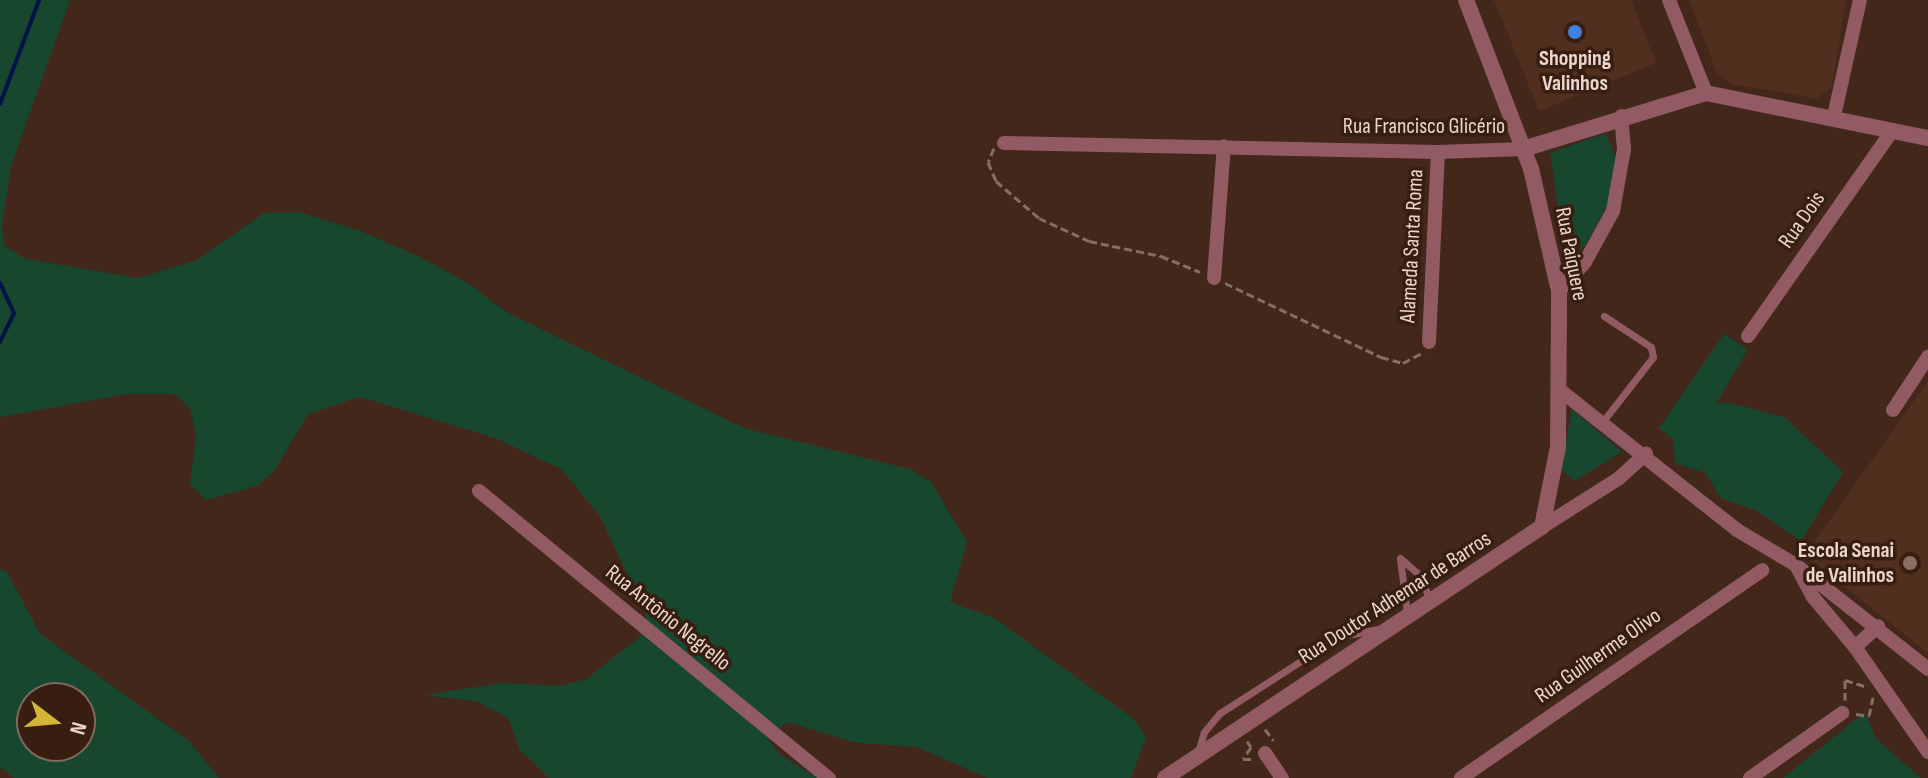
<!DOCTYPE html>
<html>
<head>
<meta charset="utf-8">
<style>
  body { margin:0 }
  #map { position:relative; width:1928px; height:778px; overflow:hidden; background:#43271b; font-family:"Sofia Sans Condensed",sans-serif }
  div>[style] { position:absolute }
  .built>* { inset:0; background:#512f1f }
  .green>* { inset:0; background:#17472e }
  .stream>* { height:4px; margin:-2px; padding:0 2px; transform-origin:2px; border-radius:2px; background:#001348 }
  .path>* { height:3px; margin-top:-1.5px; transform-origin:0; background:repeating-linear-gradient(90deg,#866e64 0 8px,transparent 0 12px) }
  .service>* { height:7px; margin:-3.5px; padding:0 3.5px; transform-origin:3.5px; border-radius:3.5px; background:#925b63 }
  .minor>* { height:14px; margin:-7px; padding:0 7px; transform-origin:7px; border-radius:7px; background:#925b63 }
  .tertiary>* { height:16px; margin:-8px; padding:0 8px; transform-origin:8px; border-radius:8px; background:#925b63 }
  .dots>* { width:22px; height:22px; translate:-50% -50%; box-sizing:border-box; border:4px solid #381e11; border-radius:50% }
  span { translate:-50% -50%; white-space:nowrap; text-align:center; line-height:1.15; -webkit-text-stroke:7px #381e11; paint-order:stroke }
  .poi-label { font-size:22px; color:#e9d6ce; font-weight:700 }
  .right { translate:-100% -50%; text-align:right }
  .street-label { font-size:22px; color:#e9d6ce }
  .north { position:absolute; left:16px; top:682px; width:80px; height:80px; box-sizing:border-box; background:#381e11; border:2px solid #7f685d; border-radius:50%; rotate:106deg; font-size:22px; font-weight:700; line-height:32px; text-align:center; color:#e9d6ce }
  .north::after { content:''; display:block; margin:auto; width:28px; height:36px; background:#d2b736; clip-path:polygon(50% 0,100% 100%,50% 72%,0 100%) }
</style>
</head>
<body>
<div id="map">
  <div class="built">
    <div style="clip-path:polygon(1494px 0,1631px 0,1656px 63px,1539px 111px)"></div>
    <div style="clip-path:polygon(1689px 0,1846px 0,1832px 86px,1817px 99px,1732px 84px,1717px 73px)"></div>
    <div style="clip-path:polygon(1928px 381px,1928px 653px,1805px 555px)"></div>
  </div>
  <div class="green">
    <div style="clip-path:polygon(0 0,70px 0,11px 166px,2px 225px,4px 246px,27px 259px,138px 278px,197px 260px,264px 213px,299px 212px,358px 230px,418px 256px,468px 283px,506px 312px,744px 428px,910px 469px,930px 481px,967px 542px,950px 602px,994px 618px,1134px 719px,1146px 737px,1131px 778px,988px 778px,917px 747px,857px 743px,787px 722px,768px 738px,780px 755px,818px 778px,549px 778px,520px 750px,508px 718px,476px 701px,423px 695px,503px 683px,560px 686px,586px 679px,640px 637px,646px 615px,600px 516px,561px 469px,495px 438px,360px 397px,308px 414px,274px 471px,257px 486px,206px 500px,190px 484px,196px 436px,190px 408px,174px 394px,127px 394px,0 417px)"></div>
    <div style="clip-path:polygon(1606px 133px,1616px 159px,1607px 206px,1584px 247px,1563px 242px,1550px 153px)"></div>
    <div style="clip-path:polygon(1724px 334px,1748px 349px,1716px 404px,1730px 403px,1784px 417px,1843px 472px,1801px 541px,1757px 511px,1721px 498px,1705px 473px,1675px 463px,1673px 439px,1659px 428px)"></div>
    <div style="clip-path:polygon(1572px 409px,1622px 452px,1574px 481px,1562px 470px,1562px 462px)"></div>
    <div style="clip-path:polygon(evenodd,0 569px,7px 572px,40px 634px,189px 741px,219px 778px,14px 778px,0 767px,0 569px,32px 698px,80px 698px,80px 746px,32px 746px,32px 698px)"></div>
    <div style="clip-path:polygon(1865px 712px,1876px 739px,1921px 778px,1783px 778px)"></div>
  </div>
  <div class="stream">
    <div style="left:0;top:104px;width:111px;rotate:-69.4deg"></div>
    <div style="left:0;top:283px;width:33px;rotate:65deg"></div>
    <div style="left:14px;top:313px;width:32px;rotate:116deg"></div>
  </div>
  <div class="path">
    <div style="left:994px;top:148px;width:15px;rotate:113deg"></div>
    <div style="left:988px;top:162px;width:21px;rotate:67deg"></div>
    <div style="left:996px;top:181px;width:57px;rotate:40.7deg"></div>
    <div style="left:1039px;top:218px;width:55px;rotate:24.7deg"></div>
    <div style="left:1089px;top:241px;width:74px;rotate:11.8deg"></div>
    <div style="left:1161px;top:256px;width:42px;rotate:22.3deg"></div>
    <div style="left:1225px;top:283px;width:173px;rotate:25.4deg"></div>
    <div style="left:1381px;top:357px;width:23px;rotate:15deg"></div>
    <div style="left:1403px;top:363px;width:24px;rotate:-28deg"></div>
    <div style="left:1845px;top:700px;width:20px;rotate:-90deg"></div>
    <div style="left:1845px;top:680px;width:24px;rotate:17deg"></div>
    <div style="left:1856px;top:714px;width:13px;rotate:9deg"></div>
    <div style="left:1869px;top:716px;width:19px;rotate:-78deg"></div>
    <div style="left:1265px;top:729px;width:14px;rotate:54deg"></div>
    <div style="left:1247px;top:741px;width:7px;rotate:56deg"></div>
    <div style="left:1251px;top:747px;width:14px;rotate:124deg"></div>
    <div style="left:1243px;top:759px;width:9px"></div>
  </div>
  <div class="service">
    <div style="left:1604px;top:316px;width:56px;rotate:33.4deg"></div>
    <div style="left:1651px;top:347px;width:10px;rotate:79deg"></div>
    <div style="left:1653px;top:357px;width:80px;rotate:127.9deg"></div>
    <div style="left:1407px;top:613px;width:55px;rotate:-97.3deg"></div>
    <div style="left:1400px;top:558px;width:23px;rotate:41deg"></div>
    <div style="left:1417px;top:573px;width:29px;rotate:63deg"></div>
    <div style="left:1197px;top:755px;width:24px;rotate:-73deg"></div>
    <div style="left:1204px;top:732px;width:25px;rotate:-50deg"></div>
    <div style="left:1220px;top:713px;width:140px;rotate:-32.8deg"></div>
    <div style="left:1338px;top:637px;width:46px;rotate:-11.3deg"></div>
  </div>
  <div class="minor">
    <div style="left:1669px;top:0;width:100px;rotate:68.3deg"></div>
    <div style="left:1834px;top:116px;width:119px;rotate:-77.4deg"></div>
    <div style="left:1004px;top:143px;width:434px;rotate:1.2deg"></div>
    <div style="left:1438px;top:152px;width:85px;rotate:-2deg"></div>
    <div style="left:1214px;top:278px;width:132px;rotate:-85.7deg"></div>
    <div style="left:1559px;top:291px;width:39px;rotate:-48deg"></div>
    <div style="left:1585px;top:262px;width:58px;rotate:-61.2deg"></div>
    <div style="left:1613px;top:211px;width:63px;rotate:-79.9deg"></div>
    <div style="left:1624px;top:149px;width:33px;rotate:-95deg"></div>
    <div style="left:1748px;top:336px;width:251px;rotate:-54.9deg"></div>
    <div style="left:1429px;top:342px;width:190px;rotate:-87.3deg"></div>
    <div style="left:1561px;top:391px;width:224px;rotate:38.3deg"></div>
    <div style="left:1737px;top:530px;width:69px;rotate:30.7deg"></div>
    <div style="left:1796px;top:565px;width:168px;rotate:38.2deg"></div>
    <div style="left:1893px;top:410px;width:64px;rotate:-56.6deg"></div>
    <div style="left:479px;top:491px;width:453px;rotate:39.4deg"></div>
    <div style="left:1542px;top:527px;width:90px;rotate:-32.3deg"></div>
    <div style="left:1618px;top:479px;width:38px;rotate:-42deg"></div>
    <div style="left:1798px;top:569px;width:32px;rotate:62deg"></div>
    <div style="left:1813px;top:597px;width:65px;rotate:50deg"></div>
    <div style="left:1855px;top:647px;width:128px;rotate:55.2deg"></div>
    <div style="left:1855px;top:647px;width:31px;rotate:-42deg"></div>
    <div style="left:1265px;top:753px;width:30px;rotate:56deg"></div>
    <div style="left:1461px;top:778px;width:366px;rotate:-34.6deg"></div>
    <div style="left:1750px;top:778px;width:113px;rotate:-35.2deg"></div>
  </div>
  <div class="tertiary">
    <div style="left:1523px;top:149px;width:191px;rotate:-17deg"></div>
    <div style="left:1706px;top:93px;width:227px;rotate:11.5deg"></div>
    <div style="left:1165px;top:778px;width:453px;rotate:-33.7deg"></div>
    <div style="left:1542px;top:527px;width:82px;rotate:-78.7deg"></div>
    <div style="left:1558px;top:447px;width:156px;rotate:-89.6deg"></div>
    <div style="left:1559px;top:291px;width:125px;rotate:-102.9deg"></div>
    <div style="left:1531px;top:169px;width:181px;rotate:-111deg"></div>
  </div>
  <div class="dots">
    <div style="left:1575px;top:32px;background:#3f7fe0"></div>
    <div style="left:1910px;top:563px;background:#8d6e63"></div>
  </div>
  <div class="poi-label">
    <span style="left:1575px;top:71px">Shopping<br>Valinhos</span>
    <span class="right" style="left:1894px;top:563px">Escola Senai<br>de Valinhos</span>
  </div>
  <div class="street-label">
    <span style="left:1424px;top:127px">Rua Francisco Glicério</span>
    <span style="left:1802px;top:220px;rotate:-55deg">Rua Dois</span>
    <span style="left:1412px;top:246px;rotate:-87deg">Alameda Santa Roma</span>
    <span style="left:1571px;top:254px;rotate:79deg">Rua Paiquere</span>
    <span style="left:1395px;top:598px;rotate:-33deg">Rua Doutor Adhemar de Barros</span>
    <span style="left:668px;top:618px;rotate:39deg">Rua Antônio Negrello</span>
    <span style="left:1598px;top:656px;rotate:-35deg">Rua Guilherme Olivo</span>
  </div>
  <div class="north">N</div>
</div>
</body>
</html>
